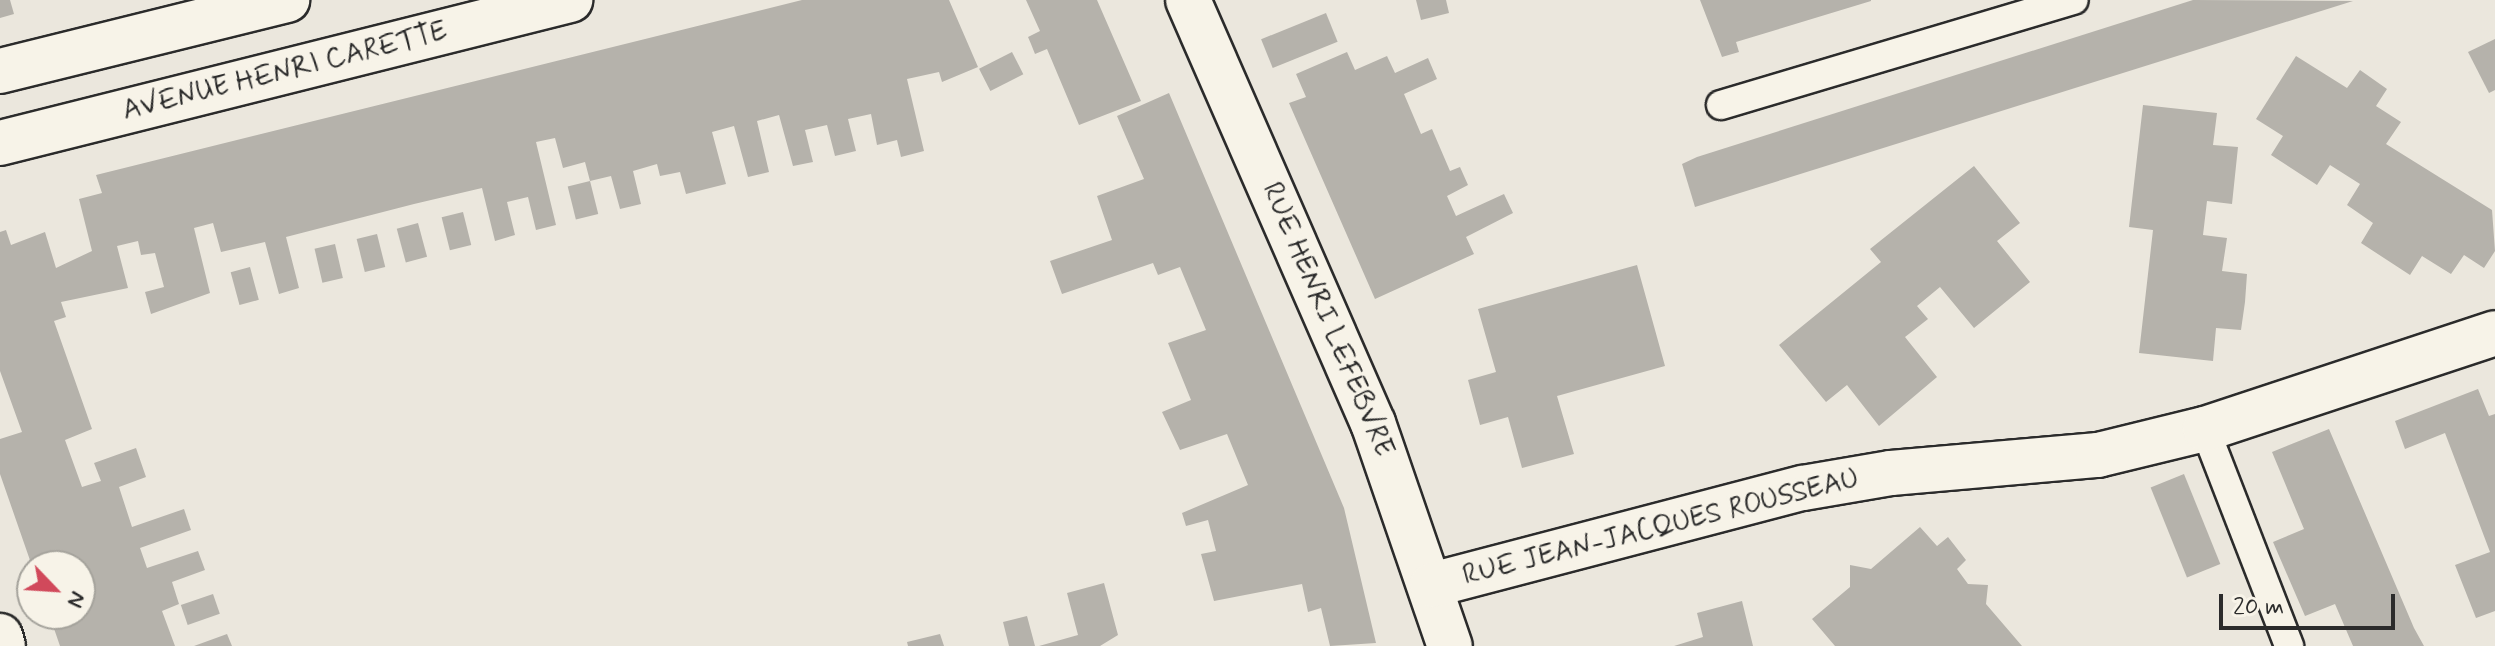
<!DOCTYPE html>
<html>
<head>
<meta charset="utf-8">
<style>
  body { margin:0 }
  #map { position:relative; width:2495px; height:646px; overflow:hidden; background:#ebe7dd; font-family:Mynerve,sans-serif }
  div>[style] { position:absolute }
  .building>* { inset:0; background:#b5b2ab; transform-origin:0 0 }
  .roads { filter:drop-shadow(2px 0 #2b2b2b) drop-shadow(-2px 0 #2b2b2b) drop-shadow(0 2px #2b2b2b) drop-shadow(0 -2px #2b2b2b) }
  .service>* { height:28px; margin:-14px; padding:0 14px; transform-origin:14px; border-radius:14px; background:#f7f3e8 }
  .minor>* { height:44px; margin:-22px; padding:0 22px; transform-origin:22px; border-radius:22px; background:#f7f3e8 }
  .tertiary>* { height:44px; margin:-22px; padding:0 22px; transform-origin:22px; border-radius:22px; background:#f7f3e8 }
  span { translate:-50% -50%; white-space:nowrap; text-align:center; line-height:1.15; -webkit-text-stroke:6px #f7f3e8; paint-order:stroke }
  .street-label { font-size:28px; color:#2b2b2b }
  .north { position:absolute; left:16px; top:550px; width:80px; height:80px; box-sizing:border-box; background:#f7f3e8; border:2px solid #a5a39c; border-radius:50%; rotate:115deg; font-size:22px; font-weight:700; line-height:32px; text-align:center; color:#2b2b2b }
  .north::after { content:''; display:block; margin:auto; width:28px; height:36px; background:#d1495b; clip-path:polygon(50% 0,100% 100%,50% 72%,0 100%) }
  .scale { position:absolute; left:2219px; top:594px; width:176px; height:36px; box-sizing:border-box; border:4px solid #2b2b2b; border-top:0; padding-left:10px; font-size:24px; line-height:28px; white-space:nowrap; color:#2b2b2b; -webkit-text-stroke:6px #f7f3e8; paint-order:stroke }
</style>
</head>
<body>
<div id="map">
  <div class="building">
    <div style="clip-path:polygon(0 0,10px 0,14px 14px,0 18px)"></div>
    <div style="clip-path:polygon(802px 0,949px 0,978px 67px,942px 82px,939px 72px,907px 79px,924px 151px,901px 157px,897px 140px,877px 145px,871px 114px,848px 119px,856px 151px,835px 156px,827px 125px,805px 130px,813px 162px,793px 166px,779px 115px,757px 121px,769px 172px,748px 177px,734px 126px,712px 132px,726px 184px,686px 194px,680px 172px,660px 176px,657px 164px,633px 171px,641px 204px,620px 209px,611px 176px,590px 181px,585px 162px,563px 168px,555px 138px,536px 142px,556px 225px,536px 230px,528px 197px,507px 202px,515px 235px,495px 241px,482px 188px,414px 204px,286px 237px,299px 288px,279px 294px,265px 242px,221px 252px,213px 223px,194px 228px,210px 293px,151px 314px,145px 292px,164px 287px,155px 253px,141px 255px,138px 241px,117px 246px,128px 288px,61px 302px,66px 317px,54px 321px,92px 429px,65px 440px,82px 487px,101px 481px,94px 463px,136px 448px,146px 477px,119px 487px,132px 527px,184px 509px,191px 530px,140px 548px,147px 568px,198px 551px,205px 570px,172px 582px,179px 604px,162px 611px,175px 646px,60px 646px,49px 614px,80px 614px,80px 566px,32px 566px,0 474px,0 439px,22px 432px,0 371px,0 232px,6px 230px,11px 245px,45px 232px,56px 268px,92px 251px,79px 199px,102px 193px,96px 175px)"></div>
    <div style="clip-path:polygon(1026px 0,1097px 0,1141px 101px,1079px 125px,1047px 49px,1035px 54px,1031px 44px,1028px 37px,1040px 31px)"></div>
    <div style="clip-path:polygon(1416px 0,1446px 0,1449px 13px,1421px 20px)"></div>
    <div style="clip-path:polygon(1700px 0,1871px 0,1871px 1px,1736px 42px,1739px 52px,1722px 57px)"></div>
    <div style="clip-path:polygon(2193px 0,2353px 1px,1695px 207px,1682px 164px,1697px 157px)"></div>
    <div style="left:1326px;top:13px;width:31px;height:70px;rotate:68deg"></div>
    <div style="clip-path:polygon(2495px 39px,2495px 90px,2489px 93px,2468px 52px)"></div>
    <div style="left:1012px;top:52px;width:25px;height:37px;rotate:63deg"></div>
    <div style="clip-path:polygon(1347px 52px,1355px 70px,1387px 56px,1395px 73px,1428px 58px,1437px 79px,1404px 94px,1421px 134px,1432px 129px,1450px 171px,1460px 167px,1468px 185px,1447px 196px,1456px 216px,1504px 194px,1513px 213px,1466px 237px,1474px 254px,1375px 299px,1289px 103px,1306px 97px,1296px 74px)"></div>
    <div style="clip-path:polygon(2296px 56px,2347px 88px,2360px 70px,2387px 89px,2376px 106px,2401px 122px,2386px 144px,2492px 210px,2495px 251px,2484px 268px,2464px 255px,2451px 274px,2422px 256px,2410px 275px,2361px 243px,2373px 223px,2347px 205px,2360px 184px,2330px 165px,2317px 185px,2271px 155px,2283px 136px,2256px 119px)"></div>
    <div style="clip-path:polygon(1169px 93px,1344px 508px,1376px 643px,1330px 646px,1321px 608px,1308px 612px,1302px 584px,1214px 601px,1201px 554px,1216px 551px,1208px 520px,1186px 526px,1182px 513px,1248px 485px,1227px 434px,1180px 450px,1162px 412px,1191px 400px,1168px 343px,1206px 330px,1180px 267px,1158px 275px,1153px 263px,1062px 294px,1050px 261px,1112px 240px,1097px 196px,1144px 179px,1117px 116px)"></div>
    <div style="clip-path:polygon(2143px 105px,2217px 113px,2213px 145px,2238px 147px,2232px 204px,2207px 201px,2203px 235px,2227px 238px,2222px 271px,2247px 274px,2245px 302px,2241px 330px,2216px 328px,2213px 361px,2139px 353px,2153px 230px,2129px 227px)"></div>
    <div style="clip-path:polygon(1974px 166px,2020px 223px,1997px 241px,2030px 282px,1974px 328px,1940px 287px,1917px 306px,1928px 319px,1905px 337px,1937px 377px,1879px 426px,1847px 385px,1826px 402px,1779px 345px,1881px 262px,1870px 249px)"></div>
    <div style="left:590px;top:181px;width:34px;height:23px;rotate:76deg"></div>
    <div style="left:463px;top:212px;width:34px;height:22px;rotate:76deg"></div>
    <div style="left:418px;top:223px;width:35px;height:22px;rotate:75deg"></div>
    <div style="left:377px;top:234px;width:34px;height:21px;rotate:76deg"></div>
    <div style="left:335px;top:244px;width:35px;height:21px;rotate:77deg"></div>
    <div style="clip-path:polygon(1637px 265px,1665px 366px,1557px 396px,1574px 454px,1522px 468px,1508px 417px,1480px 425px,1468px 380px,1496px 372px,1478px 309px)"></div>
    <div style="left:250px;top:267px;width:34px;height:20px;rotate:75deg"></div>
    <div style="clip-path:polygon(2478px 389px,2489px 416px,2495px 414px,2495px 611px,2476px 618px,2455px 565px,2490px 552px,2445px 433px,2405px 449px,2395px 421px)"></div>
    <div style="clip-path:polygon(2329px 429px,2414px 628px,2424px 646px,2353px 646px,2335px 604px,2305px 616px,2273px 542px,2304px 529px,2272px 452px)"></div>
    <div style="left:2184px;top:474px;width:97px;height:36px;rotate:68deg"></div>
    <div style="clip-path:polygon(1920px 527px,1937px 546px,1948px 537px,1966px 560px,1957px 569px,1968px 584px,1988px 585px,1986px 604px,2022px 646px,1835px 646px,1812px 619px,1850px 587px,1850px 565px,1871px 569px)"></div>
    <div style="clip-path:polygon(1104px 583px,1118px 635px,1100px 646px,1039px 646px,1078px 635px,1067px 593px)"></div>
    <div style="left:213px;top:594px;width:21px;height:34px;rotate:71deg"></div>
    <div style="clip-path:polygon(1742px 601px,1753px 646px,1674px 646px,1703px 637px,1697px 613px)"></div>
    <div style="clip-path:polygon(1027px 616px,1035px 646px,1009px 646px,1003px 622px)"></div>
    <div style="clip-path:polygon(227px 634px,232px 646px,194px 646px)"></div>
    <div style="clip-path:polygon(940px 634px,944px 646px,908px 646px,907px 642px)"></div>
  </div>
  <div class="roads">
    <div class="service">
      <div style="left:1721px;top:105px;width:368px;rotate:-16.6deg"></div>
      <div style="left:2205px;top:429px;width:233px;rotate:68.8deg"></div>
    </div>
    <div class="minor">
      <div style="left:1188px;top:0;width:462px;rotate:66.4deg"></div>
      <div style="left:1373px;top:423px;width:236px;rotate:71deg"></div>
      <div style="left:1432px;top:585px;width:383px;rotate:-14.7deg"></div>
      <div style="left:1803px;top:488px;width:89px;rotate:-9.7deg"></div>
      <div style="left:1891px;top:473px;width:208px;rotate:-5deg"></div>
      <div style="left:2098px;top:455px;width:110px;rotate:-13.7deg"></div>
      <div style="left:2205px;top:429px;width:305px;rotate:-18.3deg"></div>
      <div style="left:0;top:636px;width:10px;rotate:73deg"></div>
    </div>
    <div class="tertiary">
      <div style="left:0;top:71px;width:296px;rotate:-13.9deg"></div>
      <div style="left:0;top:143px;width:588px;rotate:-14.08deg"></div>
    </div>
  </div>
  <div class="street-label">
    <span style="left:285px;top:72px;rotate:-14deg">AVENUE HENRI CARETTE</span>
    <span style="left:1327px;top:320px;rotate:67deg">RUE HENRI LEFEBVRE</span>
    <span style="left:1661px;top:528px;rotate:-14deg">RUE JEAN-JACQUES ROUSSEAU</span>
  </div>
  <div class="north">N</div>
  <div class="scale">20 m</div>
</div>
</body>
</html>
